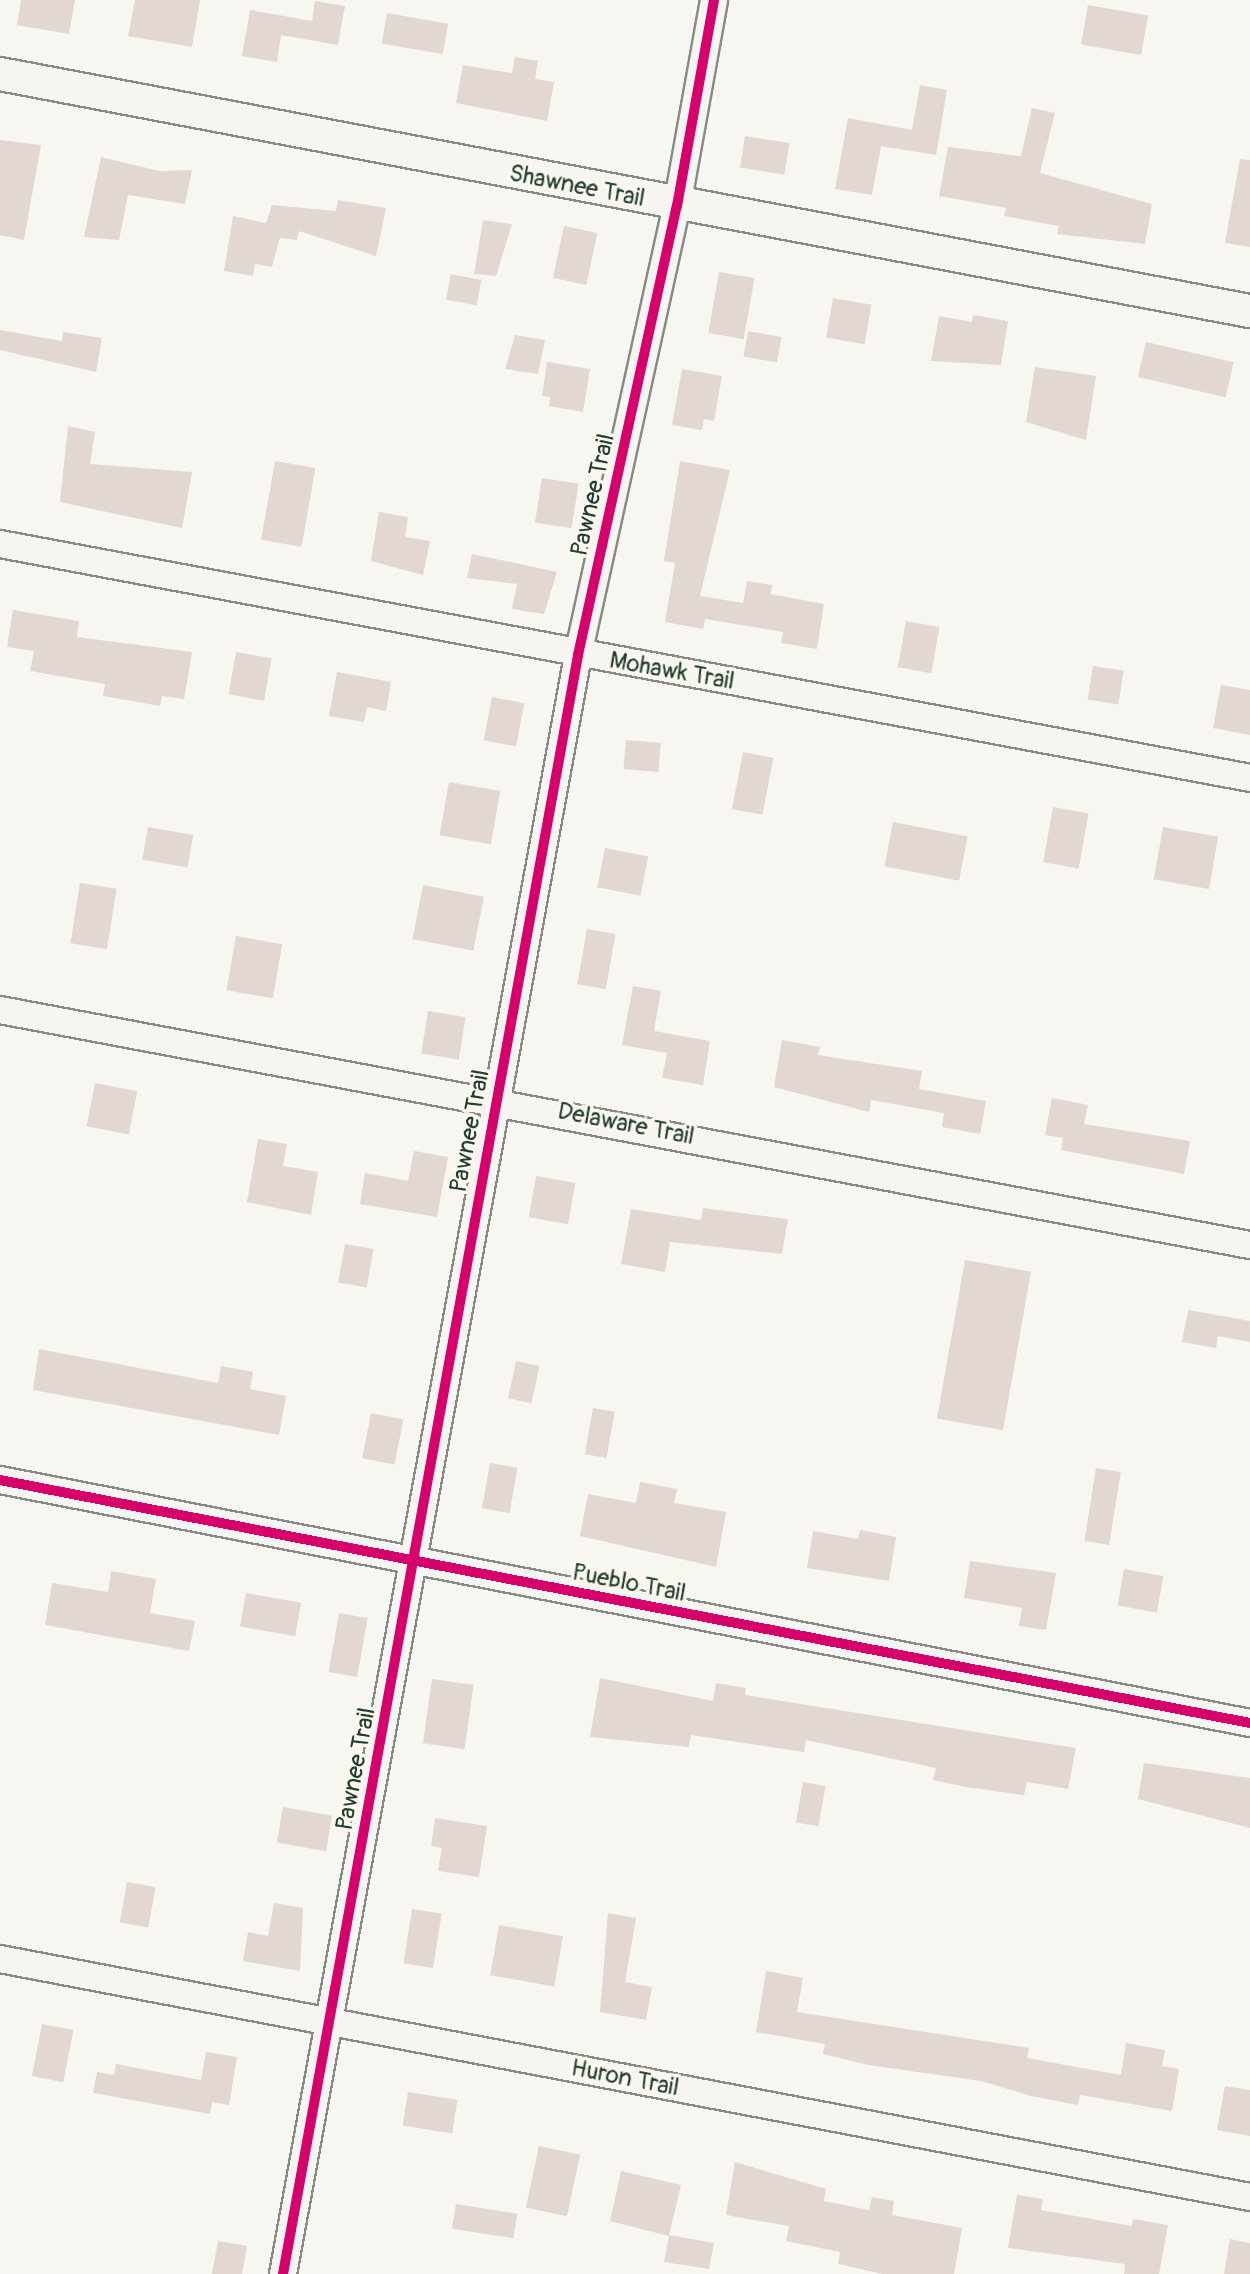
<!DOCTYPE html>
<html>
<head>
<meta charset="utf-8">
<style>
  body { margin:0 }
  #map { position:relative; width:1250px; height:2274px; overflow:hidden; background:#f8f6f0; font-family:Pangolin,sans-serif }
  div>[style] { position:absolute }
  .building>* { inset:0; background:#e3d7d1; transform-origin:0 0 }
  .roads { filter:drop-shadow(2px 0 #868b86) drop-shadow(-2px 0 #868b86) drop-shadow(0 2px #868b86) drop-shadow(0 -2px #868b86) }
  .minor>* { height:26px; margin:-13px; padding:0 13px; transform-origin:13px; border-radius:13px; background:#f6f5f1 }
  .tertiary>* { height:32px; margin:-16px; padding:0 16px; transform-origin:16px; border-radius:16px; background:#f6f5f1 }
  .cycleway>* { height:10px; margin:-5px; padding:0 5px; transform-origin:5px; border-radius:5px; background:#d6006c }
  span { translate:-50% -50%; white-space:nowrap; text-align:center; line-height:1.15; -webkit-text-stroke:7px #fbf7ec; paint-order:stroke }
  .street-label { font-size:24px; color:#1f3d34 }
</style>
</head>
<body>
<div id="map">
  <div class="building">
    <div style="clip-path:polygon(21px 0,75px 0,69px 34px,17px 25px)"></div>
    <div style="clip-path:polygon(135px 0,200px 0,192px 47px,128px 36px)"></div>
    <div style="clip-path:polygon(315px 1px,345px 6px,338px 45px,281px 35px,277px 62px,242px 56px,250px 10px,312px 21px)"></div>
    <div style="left:1088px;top:5px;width:61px;height:40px;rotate:10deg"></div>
    <div style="left:387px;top:13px;width:62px;height:31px;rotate:10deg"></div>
    <div style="clip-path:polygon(515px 57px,538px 61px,535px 79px,554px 82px,547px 121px,456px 103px,463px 65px,512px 73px)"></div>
    <div style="clip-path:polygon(920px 85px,947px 90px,936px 155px,881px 146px,872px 195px,835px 189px,848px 118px,912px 130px)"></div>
    <div style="clip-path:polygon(1032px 108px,1055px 113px,1040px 173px,1152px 204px,1145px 244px,1057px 234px,1059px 226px,1004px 216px,1006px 208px,939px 196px,948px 147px,1021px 156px)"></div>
    <div style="left:745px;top:136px;width:45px;height:32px;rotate:9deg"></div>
    <div style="clip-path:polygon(0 140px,41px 145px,24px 240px,0 235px)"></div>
    <div style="clip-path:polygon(101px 157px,159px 171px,192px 170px,185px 204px,128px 195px,119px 240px,84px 237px)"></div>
    <div style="clip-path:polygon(1240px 159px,1250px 160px,1250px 247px,1225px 243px)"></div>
    <div style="clip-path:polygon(338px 200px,386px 208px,376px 256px,299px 231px,297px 240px,280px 238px,272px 267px,255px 264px,253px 276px,224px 271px,233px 216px,266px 223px,272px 205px,336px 211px)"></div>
    <div style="clip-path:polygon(483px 220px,512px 224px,496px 276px,474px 274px)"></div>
    <div style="left:564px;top:226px;width:34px;height:53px;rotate:12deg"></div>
    <div style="left:719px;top:272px;width:36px;height:62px;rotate:10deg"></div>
    <div style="left:451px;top:274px;width:31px;height:26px;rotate:11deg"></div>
    <div style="left:833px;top:298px;width:39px;height:40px;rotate:10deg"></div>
    <div style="clip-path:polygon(973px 315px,1008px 321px,1001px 365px,931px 361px,939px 316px,972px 322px)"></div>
    <div style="clip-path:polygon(0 330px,62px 341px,63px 332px,102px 338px,96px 372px,0 350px)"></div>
    <div style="left:748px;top:331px;width:34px;height:26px;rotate:10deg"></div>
    <div style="clip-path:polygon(515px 335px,545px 340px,538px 374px,505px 369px)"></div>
    <div style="left:1146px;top:342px;width:90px;height:36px;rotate:13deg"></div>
    <div style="clip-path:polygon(547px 362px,590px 369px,583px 412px,549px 406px,550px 397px,542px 396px)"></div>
    <div style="clip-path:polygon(1035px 367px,1096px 376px,1086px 440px,1026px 422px)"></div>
    <div style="clip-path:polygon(682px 369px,722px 376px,714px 421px,704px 419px,702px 430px,672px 425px)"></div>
    <div style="clip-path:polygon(68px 426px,95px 432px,90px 464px,192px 472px,182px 528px,60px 502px)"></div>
    <div style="left:275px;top:461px;width:41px;height:80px;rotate:10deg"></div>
    <div style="clip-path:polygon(680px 461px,730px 470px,700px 596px,743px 603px,747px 581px,772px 585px,771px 594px,824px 604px,817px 649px,781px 643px,783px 632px,705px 619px,703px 629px,665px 622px,675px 563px,664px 561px)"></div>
    <div style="left:542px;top:478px;width:37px;height:45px;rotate:9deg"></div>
    <div style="clip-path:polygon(379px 512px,408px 517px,405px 537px,430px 541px,423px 575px,371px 561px)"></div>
    <div style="clip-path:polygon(472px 554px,557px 572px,544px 614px,512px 609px,517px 584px,467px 578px)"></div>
    <div style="clip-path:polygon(13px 610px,79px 621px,77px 637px,192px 652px,184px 699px,162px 696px,160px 706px,103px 696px,105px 684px,30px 671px,34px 651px,7px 647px)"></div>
    <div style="left:906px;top:621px;width:34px;height:47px;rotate:10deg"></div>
    <div style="left:236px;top:652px;width:36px;height:43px;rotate:10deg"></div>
    <div style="left:1093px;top:666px;width:31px;height:34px;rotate:9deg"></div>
    <div style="clip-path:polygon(337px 672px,391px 682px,386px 711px,367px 707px,364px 722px,329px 716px)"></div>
    <div style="clip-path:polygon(1221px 685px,1250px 690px,1250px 735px,1213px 728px)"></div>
    <div style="left:492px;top:697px;width:33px;height:44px;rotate:11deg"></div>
    <div style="left:626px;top:740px;width:35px;height:29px;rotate:5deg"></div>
    <div style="left:743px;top:752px;width:31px;height:58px;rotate:11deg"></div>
    <div style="left:449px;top:782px;width:52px;height:54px;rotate:10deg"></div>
    <div style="left:1053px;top:807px;width:36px;height:56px;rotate:10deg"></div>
    <div style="left:893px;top:822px;width:76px;height:45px;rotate:11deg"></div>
    <div style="left:148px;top:827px;width:46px;height:33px;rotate:10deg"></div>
    <div style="left:1163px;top:827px;width:56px;height:53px;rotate:10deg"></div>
    <div style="left:605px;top:848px;width:44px;height:40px;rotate:11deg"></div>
    <div style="left:80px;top:883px;width:37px;height:61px;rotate:9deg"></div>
    <div style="left:423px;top:885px;width:62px;height:55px;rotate:11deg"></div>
    <div style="left:587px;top:929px;width:29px;height:56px;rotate:10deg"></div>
    <div style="left:236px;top:936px;width:47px;height:55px;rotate:10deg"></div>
    <div style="clip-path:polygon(633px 986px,661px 991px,654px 1031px,710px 1041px,703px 1085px,662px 1078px,667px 1053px,622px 1045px)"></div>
    <div style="left:428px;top:1011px;width:38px;height:43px;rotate:9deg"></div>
    <div style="clip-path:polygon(782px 1040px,820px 1047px,818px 1055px,922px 1071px,919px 1089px,986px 1101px,980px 1134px,942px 1127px,944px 1113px,871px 1100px,869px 1112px,774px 1087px)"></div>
    <div style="left:95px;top:1083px;width:43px;height:44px;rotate:11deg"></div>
    <div style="clip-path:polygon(1052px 1098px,1088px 1105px,1084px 1124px,1190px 1141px,1184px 1174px,1061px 1150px,1063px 1138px,1045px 1135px)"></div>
    <div style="clip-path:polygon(258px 1139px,287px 1144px,283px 1166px,318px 1172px,311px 1215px,247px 1202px)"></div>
    <div style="clip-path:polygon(414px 1151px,448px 1157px,437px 1217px,360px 1204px,365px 1173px,408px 1181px)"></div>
    <div style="left:536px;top:1176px;width:40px;height:42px;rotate:10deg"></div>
    <div style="clip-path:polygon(703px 1208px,788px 1219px,782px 1254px,670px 1242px,665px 1272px,621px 1264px,631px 1209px,701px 1220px)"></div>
    <div style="left:345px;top:1244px;width:29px;height:39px;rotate:10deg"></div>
    <div style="left:965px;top:1260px;width:67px;height:161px;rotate:10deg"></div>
    <div style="clip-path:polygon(1188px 1310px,1250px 1321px,1250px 1342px,1218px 1336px,1216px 1348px,1182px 1342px)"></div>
    <div style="clip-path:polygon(39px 1349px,218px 1383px,221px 1366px,253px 1372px,250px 1389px,286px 1396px,279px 1435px,33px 1390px)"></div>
    <div style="left:516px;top:1361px;width:24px;height:38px;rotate:12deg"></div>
    <div style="left:593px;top:1408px;width:22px;height:47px;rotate:10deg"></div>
    <div style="left:371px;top:1413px;width:33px;height:46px;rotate:11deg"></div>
    <div style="left:490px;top:1463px;width:28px;height:46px;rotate:10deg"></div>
    <div style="left:1096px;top:1468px;width:25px;height:74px;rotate:9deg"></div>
    <div style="clip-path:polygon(640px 1482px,677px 1489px,674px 1503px,726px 1512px,716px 1567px,580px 1536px,588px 1494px,636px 1503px)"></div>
    <div style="clip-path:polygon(860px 1530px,896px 1537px,889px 1581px,807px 1568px,813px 1531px,858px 1539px)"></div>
    <div style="clip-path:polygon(970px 1561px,1056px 1573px,1046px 1630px,1019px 1626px,1022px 1608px,964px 1598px)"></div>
    <div style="left:1124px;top:1569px;width:40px;height:37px;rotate:10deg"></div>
    <div style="clip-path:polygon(111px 1571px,156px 1579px,150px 1613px,195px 1621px,189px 1651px,45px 1625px,52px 1583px,108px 1592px)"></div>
    <div style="left:246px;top:1593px;width:56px;height:34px;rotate:10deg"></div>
    <div style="left:339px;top:1613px;width:29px;height:60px;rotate:10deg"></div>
    <div style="clip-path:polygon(600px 1678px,713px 1701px,716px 1683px,746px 1688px,745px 1695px,1076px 1748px,1068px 1789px,1027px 1782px,1024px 1795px,966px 1787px,933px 1780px,936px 1768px,806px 1740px,804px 1752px,691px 1735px,689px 1747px,590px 1737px)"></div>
    <div style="left:432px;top:1679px;width:42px;height:65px;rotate:8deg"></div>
    <div style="clip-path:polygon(1144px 1763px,1250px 1778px,1250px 1828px,1138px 1799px)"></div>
    <div style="left:803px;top:1782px;width:23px;height:41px;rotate:10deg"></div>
    <div style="left:283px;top:1807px;width:50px;height:36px;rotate:10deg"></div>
    <div style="clip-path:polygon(435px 1818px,487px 1826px,479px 1877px,438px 1871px,442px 1848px,431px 1846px)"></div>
    <div style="left:127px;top:1882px;width:29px;height:41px;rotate:10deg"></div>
    <div style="clip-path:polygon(274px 1903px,303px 1908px,300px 1971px,243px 1961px,248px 1932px,268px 1936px)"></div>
    <div style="left:412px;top:1909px;width:30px;height:55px;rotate:9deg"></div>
    <div style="clip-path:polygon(608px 1913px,636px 1918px,625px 1982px,652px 1987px,646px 2020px,600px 2012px)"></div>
    <div style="left:499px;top:1925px;width:65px;height:51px;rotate:10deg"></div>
    <div style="clip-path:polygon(766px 1971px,803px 1978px,797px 2012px,1029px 2048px,1027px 2058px,1121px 2075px,1126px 2043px,1165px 2050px,1162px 2066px,1179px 2069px,1172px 2111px,1080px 2095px,1078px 2105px,1031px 2096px,981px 2081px,868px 2065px,823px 2054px,825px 2044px,756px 2032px)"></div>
    <div style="left:42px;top:2024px;width:32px;height:53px;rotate:11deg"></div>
    <div style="clip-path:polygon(206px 2052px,237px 2057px,229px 2105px,212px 2102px,210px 2114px,93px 2093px,97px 2072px,114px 2075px,116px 2064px,201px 2080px)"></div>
    <div style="clip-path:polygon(1225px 2086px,1250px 2090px,1250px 2136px,1217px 2130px)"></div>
    <div style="left:408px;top:2092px;width:50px;height:34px;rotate:9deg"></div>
    <div style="left:539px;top:2146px;width:42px;height:63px;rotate:12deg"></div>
    <div style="clip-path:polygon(735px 2162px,826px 2189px,824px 2201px,869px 2210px,872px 2197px,894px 2201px,892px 2215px,962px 2228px,954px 2274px,883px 2274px,838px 2264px,840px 2252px,786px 2241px,789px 2226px,726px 2215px)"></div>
    <div style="clip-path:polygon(621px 2171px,681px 2185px,669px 2235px,714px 2243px,709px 2269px,664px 2262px,669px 2236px,610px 2221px)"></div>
    <div style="clip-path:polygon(1017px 2195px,1043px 2199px,1041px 2210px,1132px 2226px,1133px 2219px,1168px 2225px,1159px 2274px,1124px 2274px,1125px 2264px,1008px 2248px)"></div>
    <div style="left:456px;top:2204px;width:62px;height:25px;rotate:9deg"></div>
    <div style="clip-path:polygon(1230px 2239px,1250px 2243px,1250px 2274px,1224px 2274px)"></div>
    <div style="clip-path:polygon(218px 2241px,247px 2246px,242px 2274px,212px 2274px)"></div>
  </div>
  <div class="roads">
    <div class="minor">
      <div style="left:0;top:544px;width:1272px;rotate:10.6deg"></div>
      <div style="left:0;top:1010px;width:1272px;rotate:10.65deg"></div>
      <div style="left:0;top:1480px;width:1273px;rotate:11deg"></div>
      <div style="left:0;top:1959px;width:1272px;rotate:10.78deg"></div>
      <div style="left:283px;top:2274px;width:1646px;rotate:-79.67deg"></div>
      <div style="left:578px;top:655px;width:460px;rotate:-77.6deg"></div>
      <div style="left:677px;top:206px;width:209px;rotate:-79.8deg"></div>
    </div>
    <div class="tertiary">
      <div style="left:0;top:74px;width:1272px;rotate:10.74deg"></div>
    </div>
  </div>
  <div class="cycleway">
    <div style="left:0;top:1480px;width:1273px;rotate:11deg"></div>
    <div style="left:283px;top:2274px;width:1646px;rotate:-79.67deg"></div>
    <div style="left:578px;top:655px;width:460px;rotate:-77.6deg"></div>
    <div style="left:677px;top:206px;width:209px;rotate:-79.8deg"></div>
  </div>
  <div class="street-label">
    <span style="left:577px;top:186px;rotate:11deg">Shawnee Trail</span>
    <span style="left:593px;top:495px;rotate:-77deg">Pawnee Trail</span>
    <span style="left:672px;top:671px;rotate:10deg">Mohawk Trail</span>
    <span style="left:626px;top:1124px;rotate:11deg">Delaware Trail</span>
    <span style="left:470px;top:1131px;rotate:-79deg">Pawnee Trail</span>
    <span style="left:629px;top:1583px;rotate:11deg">Pueblo Trail</span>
    <span style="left:356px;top:1769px;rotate:-79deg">Pawnee Trail</span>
    <span style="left:625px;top:2078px;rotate:11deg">Huron Trail</span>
  </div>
</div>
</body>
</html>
